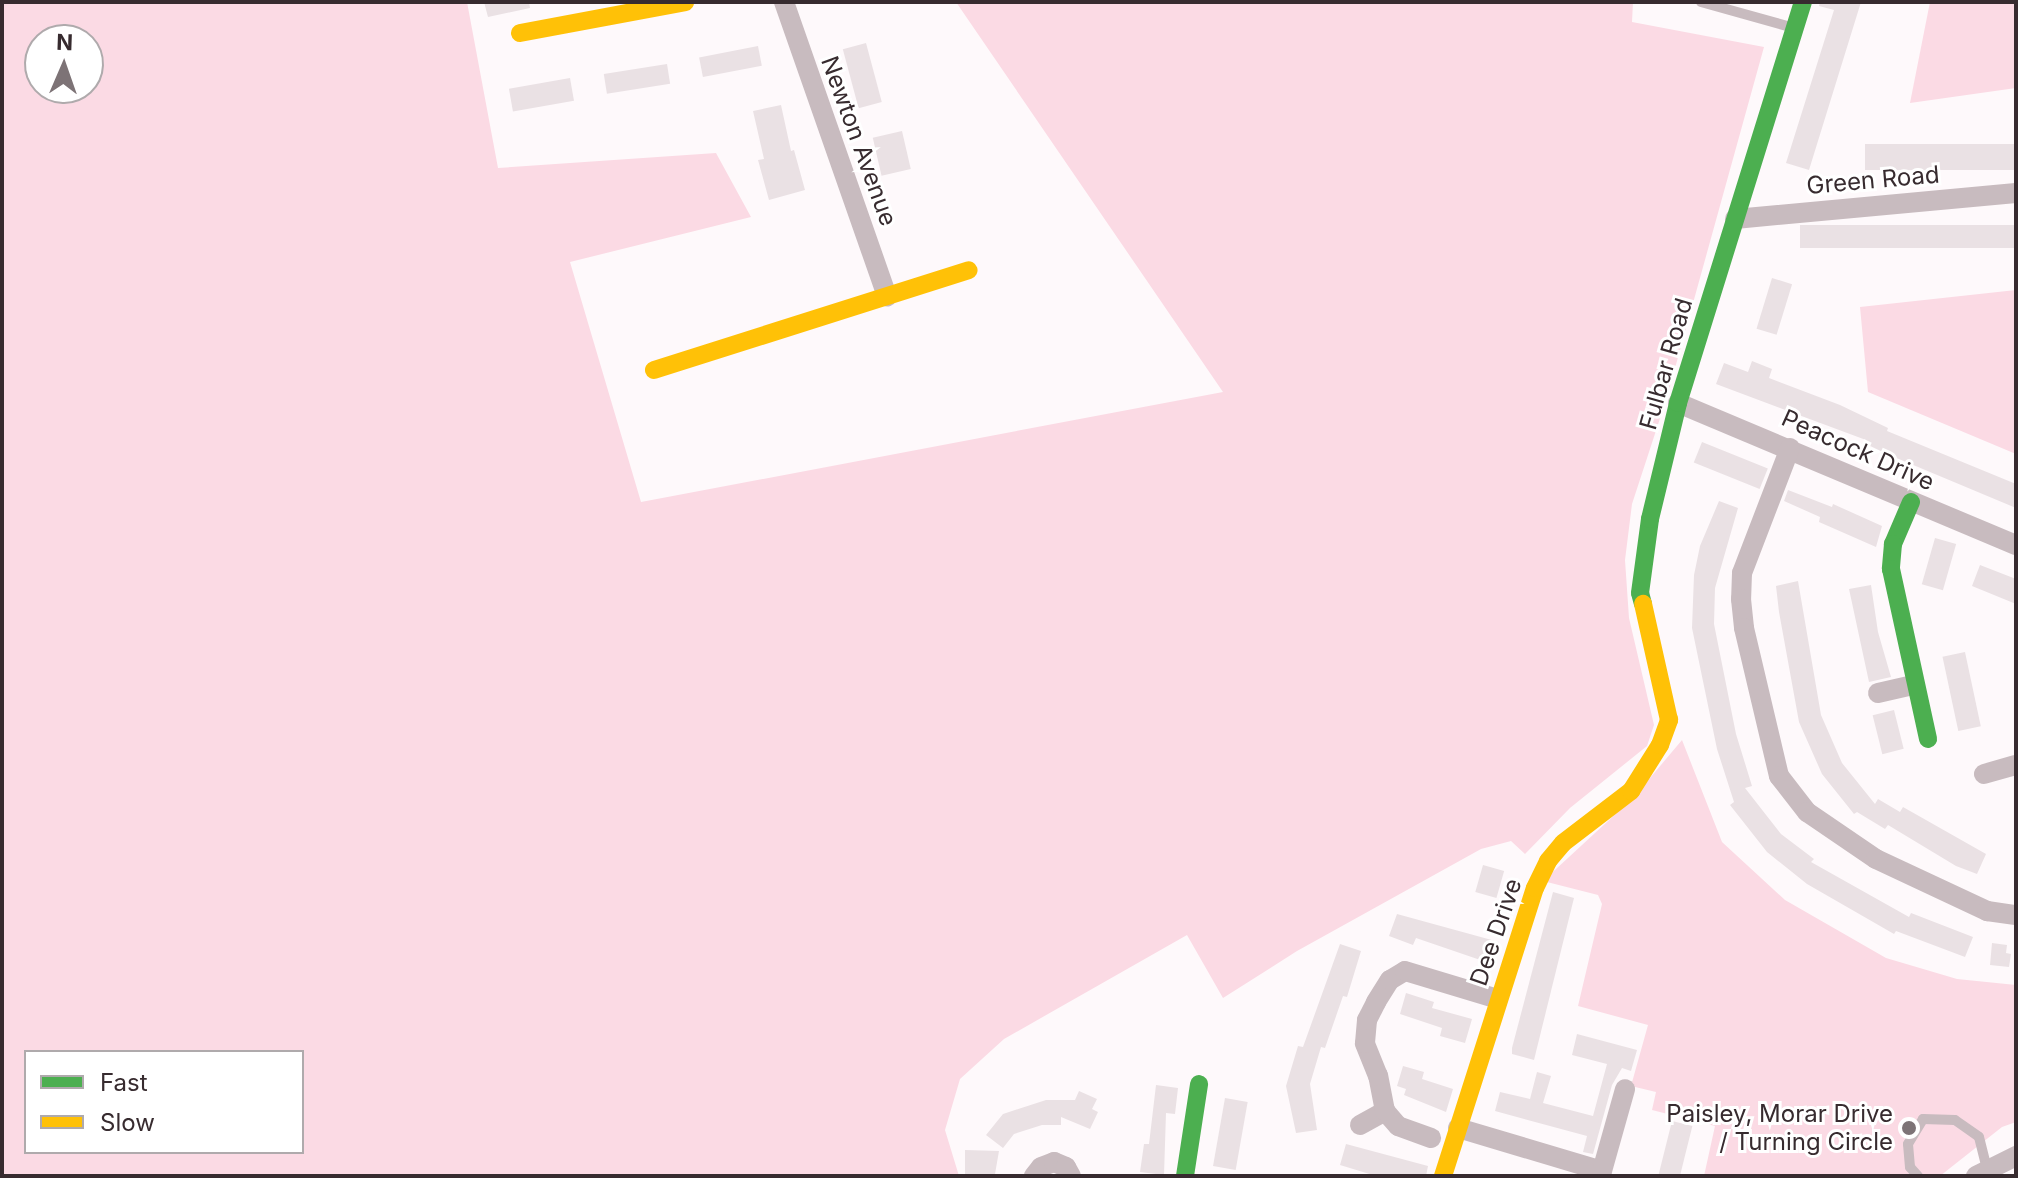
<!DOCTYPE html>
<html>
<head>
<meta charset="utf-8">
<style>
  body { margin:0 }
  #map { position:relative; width:2018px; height:1178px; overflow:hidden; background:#fef9fb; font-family:Inter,sans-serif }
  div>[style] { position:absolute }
  .green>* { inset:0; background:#fbdae4 }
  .building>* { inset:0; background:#eae1e4; transform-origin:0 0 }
  .lane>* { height:10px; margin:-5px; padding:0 5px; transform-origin:5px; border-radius:5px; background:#c8bbbf }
  .street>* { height:20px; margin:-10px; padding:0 10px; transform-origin:10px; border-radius:10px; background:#c8bbbf }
  .fast>* { height:18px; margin:-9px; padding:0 9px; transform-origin:9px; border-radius:9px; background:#4caf50 }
  .slow>* { height:18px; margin:-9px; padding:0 9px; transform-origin:9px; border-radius:9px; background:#ffc107 }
  .dots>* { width:22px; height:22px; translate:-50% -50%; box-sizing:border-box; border:4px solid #fff; border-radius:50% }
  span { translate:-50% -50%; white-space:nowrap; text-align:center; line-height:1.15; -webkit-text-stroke:6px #fff; paint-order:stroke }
  .street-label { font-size:24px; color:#372b2f }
  .poi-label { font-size:24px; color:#372b2f }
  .right { translate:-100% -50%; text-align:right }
  .frame { position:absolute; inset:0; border:4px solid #372b2f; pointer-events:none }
  .legend { position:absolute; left:24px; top:1050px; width:280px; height:104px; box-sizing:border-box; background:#fff; border:2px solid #afaaac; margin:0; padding:10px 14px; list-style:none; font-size:24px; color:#372b2f }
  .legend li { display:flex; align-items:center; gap:16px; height:40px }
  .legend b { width:40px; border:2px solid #afaaac }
  .north { position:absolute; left:24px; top:24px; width:80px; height:80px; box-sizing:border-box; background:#fff; border:2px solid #afaaac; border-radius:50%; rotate:2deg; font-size:22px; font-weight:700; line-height:32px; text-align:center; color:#372b2f }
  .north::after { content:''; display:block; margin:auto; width:28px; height:36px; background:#7d7376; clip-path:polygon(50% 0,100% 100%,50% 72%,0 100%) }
</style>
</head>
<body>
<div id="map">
  <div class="green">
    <div style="clip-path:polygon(evenodd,2px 2px,467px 2px,498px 168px,716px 153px,751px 217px,570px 262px,641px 502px,1223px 392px,956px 2px,1633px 2px,1632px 22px,1764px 47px,1667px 397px,1632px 504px,1625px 560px,1629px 618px,1654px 725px,1647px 746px,1570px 808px,1525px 854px,1511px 841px,1481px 849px,1297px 951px,1223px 998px,1187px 935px,1004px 1039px,960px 1079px,945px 1130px,959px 1176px,2px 1176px,2px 2px,40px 40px,88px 40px,88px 88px,40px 88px,40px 40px,2px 2px,26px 1052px,302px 1052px,302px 1152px,26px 1152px,26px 1052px)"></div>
    <div style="clip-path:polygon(1930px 2px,2016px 2px,2016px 88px,1910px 103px)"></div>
    <div style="clip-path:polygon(2016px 290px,2016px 454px,1868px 392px,1860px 307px)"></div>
    <div style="clip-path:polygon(1682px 740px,1722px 842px,1785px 900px,1886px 958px,1957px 979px,2016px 985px,2016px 1122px,2002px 1127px,1940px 1176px,1704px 1176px,1715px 1126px,1652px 1110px,1656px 1092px,1631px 1086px,1648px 1025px,1578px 1006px,1602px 904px,1598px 895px,1543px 881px,1634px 797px)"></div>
  </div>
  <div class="building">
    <div style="clip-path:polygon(484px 2px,529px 2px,530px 8px,488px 17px)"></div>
    <div style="clip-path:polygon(1820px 2px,1861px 2px,1809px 170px,1786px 163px,1834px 10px,1819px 6px)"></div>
    <div style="left:866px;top:43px;width:61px;height:24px;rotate:75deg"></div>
    <div style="left:758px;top:46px;width:20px;height:60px;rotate:79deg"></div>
    <div style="left:667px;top:64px;width:20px;height:64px;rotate:81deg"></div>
    <div style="left:570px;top:78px;width:23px;height:62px;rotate:80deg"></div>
    <div style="clip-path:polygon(781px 105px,791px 151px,794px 150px,805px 190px,769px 200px,758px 160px,764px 159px,753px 111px)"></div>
    <div style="left:902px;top:131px;width:39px;height:30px;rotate:77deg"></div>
    <div style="left:2016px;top:144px;width:26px;height:151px;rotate:90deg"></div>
    <div style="left:2016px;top:225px;width:23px;height:216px;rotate:90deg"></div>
    <div style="left:1772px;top:278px;width:21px;height:53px;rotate:17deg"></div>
    <div style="clip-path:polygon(1752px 361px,1772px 369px,1769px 378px,1840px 405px,1888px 428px,1887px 431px,2016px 484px,2016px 508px,1887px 454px,1864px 443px,1866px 440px,1716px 384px,1724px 363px,1748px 372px)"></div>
    <div style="left:1702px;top:442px;width:71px;height:22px;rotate:22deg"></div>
    <div style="clip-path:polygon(1788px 490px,1832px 507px,1833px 504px,1882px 526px,1876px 547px,1819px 522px,1820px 517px,1784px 501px)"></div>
    <div style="clip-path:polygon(1719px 501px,1738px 508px,1715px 588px,1714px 624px,1736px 734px,1752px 786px,1745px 788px,1781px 834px,1814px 859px,1811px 862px,1909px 917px,1911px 913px,1973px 937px,1965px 957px,1896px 931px,1894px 934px,1807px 884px,1767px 852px,1730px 805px,1734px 802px,1717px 749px,1692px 628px,1694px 575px,1700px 546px)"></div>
    <div style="left:1935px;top:538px;width:22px;height:48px;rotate:16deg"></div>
    <div style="clip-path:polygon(1980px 565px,2016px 579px,2016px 604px,1972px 586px)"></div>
    <div style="clip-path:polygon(1798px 581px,1821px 715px,1842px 763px,1875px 804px,1878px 799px,1900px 812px,1903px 807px,1986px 854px,1977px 874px,1956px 866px,1888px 825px,1885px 829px,1857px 812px,1854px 814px,1822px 774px,1799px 722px,1779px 612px,1776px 586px)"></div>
    <div style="clip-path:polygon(1871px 585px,1878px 632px,1891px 677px,1869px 682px,1849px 589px)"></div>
    <div style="left:1965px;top:652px;width:76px;height:23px;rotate:78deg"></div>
    <div style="left:1894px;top:710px;width:40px;height:22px;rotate:76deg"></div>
    <div style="left:1483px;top:865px;width:22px;height:28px;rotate:16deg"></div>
    <div style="clip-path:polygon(1553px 892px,1574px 898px,1534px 1060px,1512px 1054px,1512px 1048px)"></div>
    <div style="clip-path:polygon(1397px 914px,1499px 942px,1492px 964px,1416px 938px,1413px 945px,1389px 936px)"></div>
    <div style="clip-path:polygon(1992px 943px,2007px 945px,2006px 953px,2011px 954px,2009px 967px,1990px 965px)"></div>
    <div style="clip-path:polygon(1340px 944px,1361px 951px,1347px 997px,1343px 996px,1325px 1048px,1321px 1047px,1310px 1084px,1317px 1130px,1296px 1133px,1286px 1086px,1298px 1046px,1303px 1047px)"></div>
    <div style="clip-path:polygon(1406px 993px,1434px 1002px,1432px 1008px,1472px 1019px,1465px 1043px,1440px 1036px,1442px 1028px,1400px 1014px)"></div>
    <div style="clip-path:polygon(1577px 1034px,1637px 1050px,1631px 1071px,1622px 1068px,1612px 1085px,1593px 1154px,1583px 1152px,1587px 1136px,1495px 1111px,1500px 1092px,1530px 1099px,1537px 1072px,1551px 1076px,1543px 1103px,1593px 1116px,1607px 1064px,1572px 1055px)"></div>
    <div style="clip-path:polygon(1403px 1066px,1424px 1072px,1422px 1079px,1453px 1089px,1446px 1112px,1404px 1095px,1406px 1089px,1397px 1086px)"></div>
    <div style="clip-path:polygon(1156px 1085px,1178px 1088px,1175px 1114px,1166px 1113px,1164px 1175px,1140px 1172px,1144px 1144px,1149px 1144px)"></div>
    <div style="clip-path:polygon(1079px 1091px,1097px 1099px,1092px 1109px,1098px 1112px,1090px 1129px,1061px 1117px,1061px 1125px,1042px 1125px,1014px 1134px,1003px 1148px,986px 1135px,1003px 1114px,1046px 1100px,1075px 1100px)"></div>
    <div style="left:1225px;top:1098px;width:23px;height:69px;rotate:10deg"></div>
    <div style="left:1672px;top:1121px;width:21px;height:57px;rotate:14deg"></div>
    <div style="clip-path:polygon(1346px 1144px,1428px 1166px,1426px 1176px,1376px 1176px,1340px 1165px)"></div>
    <div style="clip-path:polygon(965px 1150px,999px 1151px,995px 1174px,965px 1174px)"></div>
  </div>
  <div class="lane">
    <div style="left:1701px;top:2px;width:97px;rotate:15.6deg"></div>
    <div style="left:1918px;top:1176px;width:12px;rotate:-132deg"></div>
    <div style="left:1910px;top:1167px;width:23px;rotate:-95deg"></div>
    <div style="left:1908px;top:1144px;width:29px;rotate:-59deg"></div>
    <div style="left:1923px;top:1119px;width:32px;rotate:2deg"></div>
    <div style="left:1955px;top:1120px;width:29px;rotate:35deg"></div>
    <div style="left:1979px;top:1137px;width:32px;rotate:76deg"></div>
  </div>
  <div class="street">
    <div style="left:784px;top:2px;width:312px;rotate:70.7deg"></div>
    <div style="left:1735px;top:219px;width:282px;rotate:-5.3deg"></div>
    <div style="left:1678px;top:403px;width:367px;rotate:22.8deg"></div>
    <div style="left:1790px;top:448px;width:134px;rotate:111deg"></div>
    <div style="left:1742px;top:573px;width:26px;rotate:92deg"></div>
    <div style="left:1741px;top:599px;width:29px;rotate:84deg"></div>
    <div style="left:1744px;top:628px;width:152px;rotate:76.7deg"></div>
    <div style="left:1779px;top:776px;width:46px;rotate:52.1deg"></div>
    <div style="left:1807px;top:812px;width:83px;rotate:34.3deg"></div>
    <div style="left:1876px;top:859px;width:123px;rotate:25.1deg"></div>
    <div style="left:1987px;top:911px;width:29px;rotate:8deg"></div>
    <div style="left:1878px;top:693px;width:37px;rotate:-13deg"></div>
    <div style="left:1984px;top:774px;width:33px;rotate:-16deg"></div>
    <div style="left:1360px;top:1125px;width:29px;rotate:-29deg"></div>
    <div style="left:1458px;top:1128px;width:150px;rotate:16.6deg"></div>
    <div style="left:1602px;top:1171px;width:85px;rotate:-74.3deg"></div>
    <div style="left:1431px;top:1138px;width:35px;rotate:-160deg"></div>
    <div style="left:1398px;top:1126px;width:20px;rotate:-131deg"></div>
    <div style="left:1385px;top:1111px;width:36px;rotate:-101deg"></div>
    <div style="left:1378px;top:1076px;width:35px;rotate:-112deg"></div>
    <div style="left:1365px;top:1043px;width:23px;rotate:-85deg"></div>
    <div style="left:1367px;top:1020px;width:20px;rotate:-63deg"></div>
    <div style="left:1376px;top:1002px;width:26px;rotate:-58deg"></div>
    <div style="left:1390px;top:980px;width:17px;rotate:-31deg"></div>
    <div style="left:1405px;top:971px;width:97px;rotate:16.8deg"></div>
    <div style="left:1034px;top:1176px;width:11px;rotate:-52deg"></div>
    <div style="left:1041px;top:1167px;width:14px;rotate:-21deg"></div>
    <div style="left:1054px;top:1162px;width:13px;rotate:23deg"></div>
    <div style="left:1066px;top:1167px;width:10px;rotate:61deg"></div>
    <div style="left:1976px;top:1176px;width:45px;rotate:-26.6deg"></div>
  </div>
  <div class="fast">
    <div style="left:1911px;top:502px;width:46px;rotate:113.2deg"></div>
    <div style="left:1893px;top:544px;width:25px;rotate:95deg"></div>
    <div style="left:1891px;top:569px;width:174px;rotate:77.7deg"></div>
    <div style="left:1643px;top:604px;width:11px;rotate:-105deg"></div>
    <div style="left:1640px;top:593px;width:75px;rotate:-82.3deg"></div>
    <div style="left:1650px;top:519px;width:119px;rotate:-76.4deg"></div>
    <div style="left:1678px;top:403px;width:420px;rotate:-72.7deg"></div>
    <div style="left:1185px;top:1176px;width:93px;rotate:-81.3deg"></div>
  </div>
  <div class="slow">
    <div style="left:520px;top:33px;width:168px;rotate:-10.6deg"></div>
    <div style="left:654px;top:370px;width:330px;rotate:-17.6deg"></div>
    <div style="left:1443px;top:1176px;width:302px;rotate:-72.3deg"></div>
    <div style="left:1535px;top:888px;width:30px;rotate:-64deg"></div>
    <div style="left:1548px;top:861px;width:23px;rotate:-50deg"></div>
    <div style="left:1563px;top:843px;width:86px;rotate:-37.4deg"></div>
    <div style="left:1631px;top:791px;width:54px;rotate:-57.8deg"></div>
    <div style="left:1660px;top:745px;width:27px;rotate:-70deg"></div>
    <div style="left:1669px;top:720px;width:119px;rotate:-102.6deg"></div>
  </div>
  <div class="dots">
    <div style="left:1909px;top:1128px;background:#7d7376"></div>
  </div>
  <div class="street-label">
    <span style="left:859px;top:141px;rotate:70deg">Newton Avenue</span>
    <span style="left:1873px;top:180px;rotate:-5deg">Green Road</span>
    <span style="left:1666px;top:364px;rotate:-74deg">Fulbar Road</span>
    <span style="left:1858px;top:450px;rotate:24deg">Peacock Drive</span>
    <span style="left:1496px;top:932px;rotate:-71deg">Dee Drive</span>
  </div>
  <div class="poi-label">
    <span class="right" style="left:1893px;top:1128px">Paisley, Morar Drive<br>/ Turning Circle</span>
  </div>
  <div class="frame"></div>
  <ul class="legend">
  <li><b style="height:10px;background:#4caf50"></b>Fast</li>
  <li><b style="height:10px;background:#ffc107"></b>Slow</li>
  </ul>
  <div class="north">N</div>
</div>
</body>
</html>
